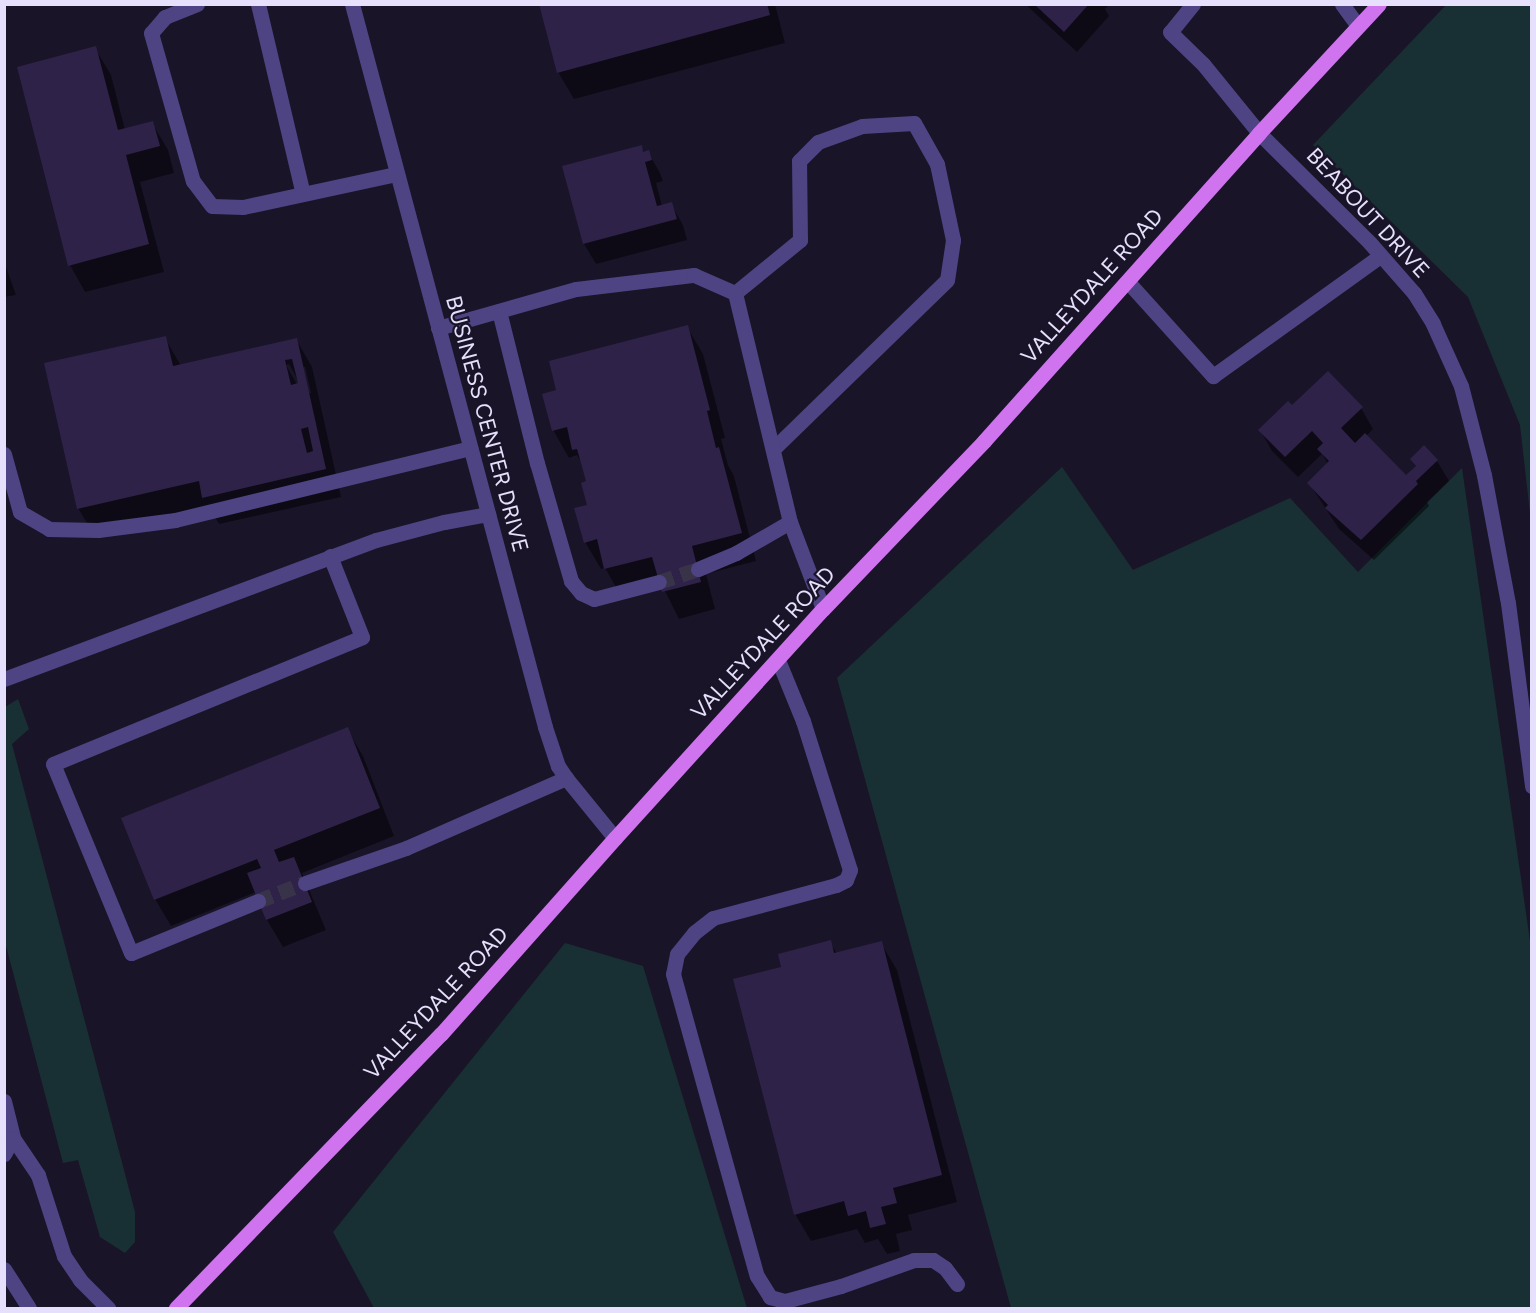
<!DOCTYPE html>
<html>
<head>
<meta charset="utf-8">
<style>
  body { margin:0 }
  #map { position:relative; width:1536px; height:1313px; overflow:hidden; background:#1a1429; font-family:Figtree,sans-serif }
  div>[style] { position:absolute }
  .green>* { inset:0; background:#183033 }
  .shadow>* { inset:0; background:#0007 }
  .building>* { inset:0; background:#2e2248 }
  .minor-tunnel>* { height:15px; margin-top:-7.5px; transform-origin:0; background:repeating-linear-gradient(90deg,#393349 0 15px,transparent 0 23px) }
  .minor>* { height:15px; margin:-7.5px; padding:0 7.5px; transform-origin:7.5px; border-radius:7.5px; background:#4e4483 }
  .major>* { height:15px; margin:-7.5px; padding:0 7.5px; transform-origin:7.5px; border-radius:7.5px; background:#d073ef }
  span { translate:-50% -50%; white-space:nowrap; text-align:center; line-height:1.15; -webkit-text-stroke:4.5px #1a1429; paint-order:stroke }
  .street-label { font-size:22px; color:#e6e0fc }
  .frame { position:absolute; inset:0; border:6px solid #e6e0fc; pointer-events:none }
</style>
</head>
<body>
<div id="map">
  <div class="green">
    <div style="clip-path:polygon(1447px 4px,1531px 5px,1531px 522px,1520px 425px,1468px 297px,1313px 145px)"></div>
    <div style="clip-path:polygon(1062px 467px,1133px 570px,1290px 498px,1358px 572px,1462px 468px,1531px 948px,1531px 1308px,1011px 1308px,837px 678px)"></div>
    <div style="clip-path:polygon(18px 699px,29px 729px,12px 744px,135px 1212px,135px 1242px,125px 1253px,100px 1237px,78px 1160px,63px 1163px,5px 942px,5px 707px)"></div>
    <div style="clip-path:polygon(565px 943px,643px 966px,747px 1308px,374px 1308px,333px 1232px)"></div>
  </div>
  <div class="shadow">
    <div style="clip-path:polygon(540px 4px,775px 4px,785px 43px,574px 99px,558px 72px)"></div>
    <div style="clip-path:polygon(1025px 4px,1110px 4px,1105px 9px,1109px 16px,1077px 52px)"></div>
    <div style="clip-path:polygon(95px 48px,111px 75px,125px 130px,152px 123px,168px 150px,174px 173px,140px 182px,164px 272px,85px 292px,70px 265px)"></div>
    <div style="clip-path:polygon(641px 147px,644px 153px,648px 152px,660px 173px,663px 181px,656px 183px,662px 206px,671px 204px,683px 225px,687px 240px,596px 264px,584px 244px)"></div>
    <div style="clip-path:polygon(4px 261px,16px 295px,4px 297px)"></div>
    <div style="clip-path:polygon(687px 327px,703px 354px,725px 438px,721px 439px,728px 465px,734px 476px,756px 561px,706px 574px,715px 609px,679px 619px,662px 585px,621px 596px,605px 568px,601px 569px,585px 542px,588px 506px,587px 483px,583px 465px,577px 455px,569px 458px,553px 430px,558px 391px)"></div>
    <div style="clip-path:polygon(evenodd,165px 338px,181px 366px,296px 339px,312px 367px,341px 497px,219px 524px,210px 509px,94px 535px,78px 508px,165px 338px,289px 364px,299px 382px,299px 388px,286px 365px,289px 364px,165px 338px,302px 367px,305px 367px,311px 393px,308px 394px,302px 367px)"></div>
    <div style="clip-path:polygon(1292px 408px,1361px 408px,1373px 429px,1366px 436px,1406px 477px,1416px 467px,1412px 459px,1437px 461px,1449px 481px,1427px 502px,1429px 506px,1374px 560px,1339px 529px,1309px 483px,1328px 464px,1322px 454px,1298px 477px,1272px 451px,1260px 430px)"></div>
    <div style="clip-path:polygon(347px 729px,363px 756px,394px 836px,302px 873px,326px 930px,283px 947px,267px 920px,256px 892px,171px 926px,155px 899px)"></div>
    <div style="clip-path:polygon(830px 942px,837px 954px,881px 943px,897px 970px,957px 1202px,908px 1215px,912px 1230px,896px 1234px,900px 1251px,887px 1254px,878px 1239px,865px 1243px,857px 1229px,811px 1241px,795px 1214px,783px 968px)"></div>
  </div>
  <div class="building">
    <div style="clip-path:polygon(539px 4px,767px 4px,770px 15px,557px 73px)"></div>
    <div style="clip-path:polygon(1034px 4px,1089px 4px,1064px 32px)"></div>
    <div style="clip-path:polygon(96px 46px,118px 130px,153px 121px,160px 146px,126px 155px,149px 244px,68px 266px,17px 67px)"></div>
    <div style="clip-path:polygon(642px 145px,643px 152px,649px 150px,652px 160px,645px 162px,657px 206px,672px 202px,677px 219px,583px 244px,562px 166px)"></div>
    <div style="clip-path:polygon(688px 325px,710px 410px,707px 411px,716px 448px,719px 447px,742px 533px,692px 546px,701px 582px,662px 592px,652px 557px,604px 569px,597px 539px,584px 543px,574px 508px,587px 505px,581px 483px,586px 481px,577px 449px,572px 450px,567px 427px,552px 431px,542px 394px,556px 390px,549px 361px)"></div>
    <div style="clip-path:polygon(evenodd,166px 336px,173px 366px,297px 338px,326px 469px,202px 498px,199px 481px,77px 509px,44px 363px,166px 336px,292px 359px,298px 383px,291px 385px,285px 360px,292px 359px,166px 336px,308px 427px,313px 451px,307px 453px,301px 429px,308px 427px)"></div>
    <div style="clip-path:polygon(1328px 371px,1363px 407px,1341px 428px,1355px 443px,1365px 433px,1406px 475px,1416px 466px,1410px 459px,1424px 445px,1438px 460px,1416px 481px,1418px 484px,1361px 540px,1325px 508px,1328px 505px,1307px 483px,1329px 461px,1317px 449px,1323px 443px,1312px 431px,1285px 457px,1258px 430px,1288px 401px,1292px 405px)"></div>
    <div style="clip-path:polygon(348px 727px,380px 808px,274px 850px,279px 862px,294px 857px,312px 902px,266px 920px,247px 873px,261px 868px,257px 859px,154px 900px,121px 818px)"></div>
    <div style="clip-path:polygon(831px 940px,834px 953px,882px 941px,942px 1175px,893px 1188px,897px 1203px,881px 1207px,886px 1224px,870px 1228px,866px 1211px,848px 1216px,844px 1201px,794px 1215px,733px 979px,781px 967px,778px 954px)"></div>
  </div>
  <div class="minor-tunnel">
    <div style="left:659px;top:582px;width:41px;rotate:-18.4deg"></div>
    <div style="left:258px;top:901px;width:50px;rotate:-21deg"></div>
  </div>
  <div class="minor">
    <div style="left:197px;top:4px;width:35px;rotate:158deg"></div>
    <div style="left:165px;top:17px;width:21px;rotate:131deg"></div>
    <div style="left:151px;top:33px;width:154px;rotate:74.2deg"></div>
    <div style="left:193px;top:181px;width:31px;rotate:53deg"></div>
    <div style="left:212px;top:206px;width:31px;rotate:2deg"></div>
    <div style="left:243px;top:207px;width:157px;rotate:-12.2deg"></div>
    <div style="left:258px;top:4px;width:195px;rotate:76.7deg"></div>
    <div style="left:352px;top:4px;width:748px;rotate:75.05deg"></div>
    <div style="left:545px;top:727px;width:41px;rotate:71.6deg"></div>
    <div style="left:558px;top:766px;width:14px;rotate:56deg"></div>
    <div style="left:566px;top:778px;width:77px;rotate:50.8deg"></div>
    <div style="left:1193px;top:4px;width:36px;rotate:129deg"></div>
    <div style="left:1170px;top:32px;width:46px;rotate:44.1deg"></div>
    <div style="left:1203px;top:64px;width:89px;rotate:50.9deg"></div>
    <div style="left:1259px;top:133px;width:156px;rotate:44.7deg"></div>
    <div style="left:1370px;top:243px;width:67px;rotate:48.7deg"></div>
    <div style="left:1414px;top:293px;width:36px;rotate:58deg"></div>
    <div style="left:1433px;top:324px;width:68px;rotate:65.7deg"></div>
    <div style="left:1461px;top:386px;width:92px;rotate:75.5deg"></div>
    <div style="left:1484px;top:475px;width:130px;rotate:79.4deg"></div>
    <div style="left:1508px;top:603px;width:185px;rotate:82.5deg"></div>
    <div style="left:1342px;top:4px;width:27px;rotate:54deg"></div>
    <div style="left:1128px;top:282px;width:127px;rotate:47.9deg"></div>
    <div style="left:1213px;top:376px;width:206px;rotate:-35.7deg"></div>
    <div style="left:735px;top:293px;width:84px;rotate:-39.2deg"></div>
    <div style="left:800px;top:240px;width:79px;rotate:-90.7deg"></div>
    <div style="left:799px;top:161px;width:27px;rotate:-45deg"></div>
    <div style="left:818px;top:142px;width:47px;rotate:-20deg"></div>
    <div style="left:862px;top:126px;width:52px;rotate:-3.3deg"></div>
    <div style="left:914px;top:123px;width:47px;rotate:60.7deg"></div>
    <div style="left:937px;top:164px;width:78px;rotate:78.1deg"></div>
    <div style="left:953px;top:240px;width:40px;rotate:98.5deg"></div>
    <div style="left:947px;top:280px;width:243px;rotate:135.8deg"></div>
    <div style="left:499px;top:311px;width:157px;rotate:76deg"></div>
    <div style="left:537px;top:463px;width:123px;rotate:73.9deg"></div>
    <div style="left:571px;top:581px;width:16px;rotate:50deg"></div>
    <div style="left:581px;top:593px;width:14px;rotate:25deg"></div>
    <div style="left:594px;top:599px;width:67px;rotate:-14.7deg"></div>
    <div style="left:438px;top:328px;width:143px;rotate:-15.8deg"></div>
    <div style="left:576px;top:289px;width:119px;rotate:-6.8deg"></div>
    <div style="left:694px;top:275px;width:45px;rotate:23.7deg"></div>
    <div style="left:735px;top:293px;width:236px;rotate:76.5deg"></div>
    <div style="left:790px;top:522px;width:93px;rotate:69.2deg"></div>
    <div style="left:4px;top:454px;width:60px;rotate:74.6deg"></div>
    <div style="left:20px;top:512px;width:34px;rotate:30deg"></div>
    <div style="left:49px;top:529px;width:49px;rotate:1.2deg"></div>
    <div style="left:98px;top:530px;width:78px;rotate:-7.4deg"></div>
    <div style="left:175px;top:520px;width:304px;rotate:-13.7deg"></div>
    <div style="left:698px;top:569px;width:41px;rotate:-22.8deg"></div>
    <div style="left:736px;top:553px;width:62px;rotate:-29.9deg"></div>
    <div style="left:778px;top:660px;width:66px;rotate:67.7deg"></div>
    <div style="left:803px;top:721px;width:156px;rotate:72.5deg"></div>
    <div style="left:850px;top:870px;width:11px;rotate:112deg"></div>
    <div style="left:846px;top:880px;width:11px;rotate:153deg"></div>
    <div style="left:836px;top:885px;width:127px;rotate:165deg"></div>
    <div style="left:713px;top:918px;width:24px;rotate:142deg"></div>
    <div style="left:694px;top:933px;width:27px;rotate:129deg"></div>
    <div style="left:677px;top:954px;width:20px;rotate:101deg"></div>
    <div style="left:673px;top:974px;width:313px;rotate:74.5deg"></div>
    <div style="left:757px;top:1276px;width:25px;rotate:58deg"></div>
    <div style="left:770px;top:1297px;width:16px;rotate:15deg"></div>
    <div style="left:785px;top:1301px;width:58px;rotate:-15deg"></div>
    <div style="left:841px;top:1286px;width:77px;rotate:-19.6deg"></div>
    <div style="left:914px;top:1260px;width:19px"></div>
    <div style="left:933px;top:1260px;width:14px;rotate:34deg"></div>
    <div style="left:945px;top:1268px;width:20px;rotate:53deg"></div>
    <div style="left:4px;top:679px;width:397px;rotate:-20.5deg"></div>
    <div style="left:376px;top:540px;width:70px;rotate:-14.8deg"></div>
    <div style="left:444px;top:522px;width:45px;rotate:-10.3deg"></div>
    <div style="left:305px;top:883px;width:107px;rotate:-19.1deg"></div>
    <div style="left:406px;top:848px;width:175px;rotate:-23.6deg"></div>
    <div style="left:258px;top:901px;width:137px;rotate:157.7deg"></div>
    <div style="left:131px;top:953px;width:204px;rotate:-112.4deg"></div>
    <div style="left:53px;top:764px;width:334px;rotate:-22.3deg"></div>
    <div style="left:362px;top:637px;width:87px;rotate:-111.6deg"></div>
    <div style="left:4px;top:1101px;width:38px;rotate:76deg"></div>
    <div style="left:13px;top:1138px;width:9px;rotate:162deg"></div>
    <div style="left:4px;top:1154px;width:18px;rotate:-61deg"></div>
    <div style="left:13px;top:1138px;width:45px;rotate:56deg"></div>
    <div style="left:38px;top:1175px;width:85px;rotate:72.2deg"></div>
    <div style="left:64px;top:1256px;width:29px;rotate:56deg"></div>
    <div style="left:80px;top:1280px;width:40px;rotate:45deg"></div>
    <div style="left:4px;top:1269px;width:46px;rotate:57.3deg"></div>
  </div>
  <div class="major">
    <div style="left:176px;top:1308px;width:381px;rotate:-46deg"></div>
    <div style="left:441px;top:1034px;width:262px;rotate:-48.4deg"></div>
    <div style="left:615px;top:838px;width:309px;rotate:-47.8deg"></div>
    <div style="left:823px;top:609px;width:233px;rotate:-46.2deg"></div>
    <div style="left:984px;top:441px;width:413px;rotate:-48.2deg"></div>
    <div style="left:1259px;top:133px;width:176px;rotate:-47.1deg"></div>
  </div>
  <div class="street-label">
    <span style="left:1368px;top:213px;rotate:47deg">BEABOUT DRIVE</span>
    <span style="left:1092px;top:286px;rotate:-48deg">VALLEYDALE ROAD</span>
    <span style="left:487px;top:424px;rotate:75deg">BUSINESS CENTER DRIVE</span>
    <span style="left:763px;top:643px;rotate:-47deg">VALLEYDALE ROAD</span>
    <span style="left:436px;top:1003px;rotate:-47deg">VALLEYDALE ROAD</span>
  </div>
  <div class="frame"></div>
</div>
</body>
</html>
